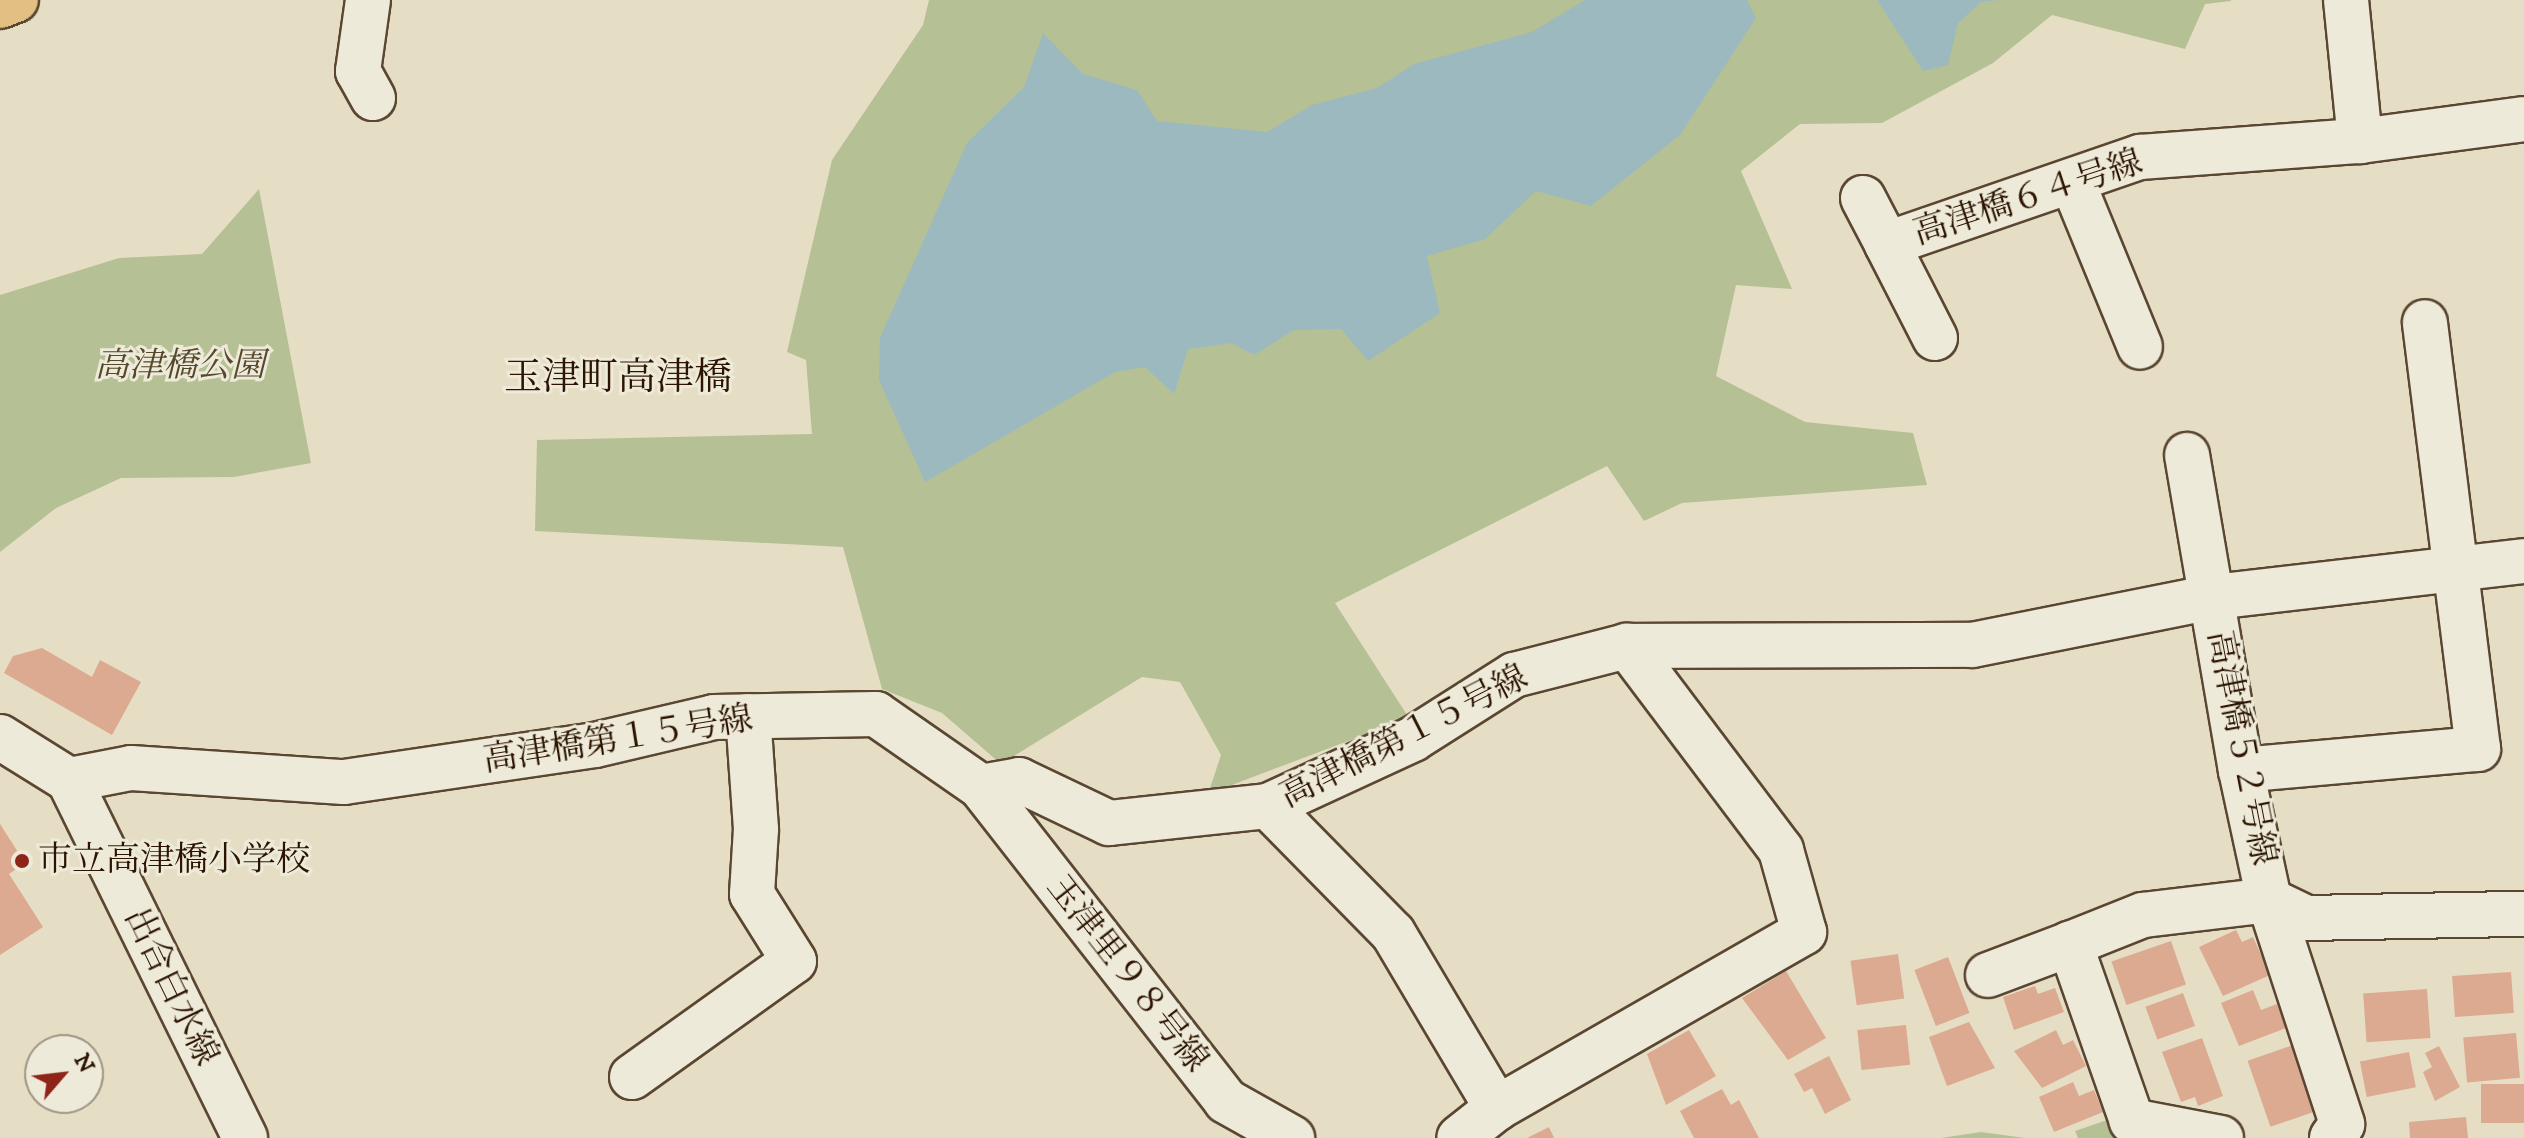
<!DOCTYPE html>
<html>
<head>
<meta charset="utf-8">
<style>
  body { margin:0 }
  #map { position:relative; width:2524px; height:1138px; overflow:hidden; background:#e5dec4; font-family:"IM FELL DW Pica","Noto Serif JP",serif }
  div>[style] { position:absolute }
  .green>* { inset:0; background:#b5c194 }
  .water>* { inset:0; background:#9bb9be }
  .building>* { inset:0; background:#dca991; transform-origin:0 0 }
  .roads { filter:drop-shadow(2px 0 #5a4631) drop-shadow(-2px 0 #5a4631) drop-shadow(0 2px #5a4631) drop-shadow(0 -2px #5a4631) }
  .minor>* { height:44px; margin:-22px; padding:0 22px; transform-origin:22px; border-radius:22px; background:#eeead9 }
  .tertiary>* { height:44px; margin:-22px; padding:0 22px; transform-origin:22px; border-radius:22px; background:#eeead9 }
  .primary>* { height:44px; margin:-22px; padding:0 22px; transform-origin:22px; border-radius:22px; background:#e2bf82 }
  .dots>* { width:22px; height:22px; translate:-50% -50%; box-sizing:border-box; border:4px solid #eeead9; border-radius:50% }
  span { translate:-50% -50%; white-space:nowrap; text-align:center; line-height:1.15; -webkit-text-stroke:6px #eeead9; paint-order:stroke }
  .street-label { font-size:34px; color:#2c1400 }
  .park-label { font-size:34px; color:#55482c; font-style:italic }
  .poi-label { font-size:34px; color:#2c1400 }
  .left { translate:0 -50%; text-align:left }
  .quarter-label { font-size:38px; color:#2c1400 }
  .north { position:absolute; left:24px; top:1034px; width:80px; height:80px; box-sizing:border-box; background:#eeead9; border:2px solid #a09482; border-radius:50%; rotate:62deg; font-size:22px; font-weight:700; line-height:32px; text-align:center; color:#2c1400 }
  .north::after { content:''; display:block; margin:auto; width:28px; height:36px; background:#8f2418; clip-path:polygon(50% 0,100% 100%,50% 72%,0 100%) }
</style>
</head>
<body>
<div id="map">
  <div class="green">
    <div style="clip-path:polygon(929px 0,2231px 0,2231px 1px,2205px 4px,2185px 49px,2052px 15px,1993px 63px,1882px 123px,1800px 124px,1741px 171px,1792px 289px,1736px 285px,1716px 376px,1805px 422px,1913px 433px,1927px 485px,1682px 503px,1644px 521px,1607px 466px,1335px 603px,1409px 718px,1208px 794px,1221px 755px,1180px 682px,1142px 677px,1001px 764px,942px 713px,882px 689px,843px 547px,535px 531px,537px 440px,812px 434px,806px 360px,787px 352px,832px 160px,923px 25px)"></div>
    <div style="clip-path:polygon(259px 189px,311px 463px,234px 477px,121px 478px,56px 508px,0 552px,0 295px,119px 258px,202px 254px)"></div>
    <div style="clip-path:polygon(2113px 1118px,2154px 1138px,2078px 1138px,2075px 1131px)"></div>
    <div style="clip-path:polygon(1981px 1132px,2025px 1138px,1941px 1138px)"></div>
  </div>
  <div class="water">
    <div style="clip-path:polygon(1585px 0,1747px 0,1756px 18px,1680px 135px,1591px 206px,1536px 191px,1485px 239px,1427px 256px,1440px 313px,1368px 361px,1341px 329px,1294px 330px,1254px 355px,1231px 343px,1188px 349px,1174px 394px,1145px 367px,1115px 372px,925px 482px,879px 380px,880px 338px,967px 143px,1024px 87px,1043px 33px,1083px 74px,1137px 90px,1157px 121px,1267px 132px,1312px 105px,1377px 88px,1414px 64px,1532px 32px)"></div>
    <div style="clip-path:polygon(1877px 0,1998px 0,1981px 2px,1958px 23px,1948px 65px,1923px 71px)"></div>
  </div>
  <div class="building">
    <div style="clip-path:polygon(42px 648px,92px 677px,100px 660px,141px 682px,112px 735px,4px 673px,13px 656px)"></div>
    <div style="clip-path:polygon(0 824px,25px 863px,9px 874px,43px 927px,0 955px)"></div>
    <div style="clip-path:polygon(2236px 930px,2242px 942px,2253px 937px,2270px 975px,2223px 996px,2199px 947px)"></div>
    <div style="left:2171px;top:941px;width:46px;height:63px;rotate:71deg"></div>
    <div style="left:1898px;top:954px;width:45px;height:48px;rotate:82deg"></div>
    <div style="left:1948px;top:957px;width:60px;height:36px;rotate:69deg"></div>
    <div style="clip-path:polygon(1786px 971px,1826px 1038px,1788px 1060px,1742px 998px)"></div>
    <div style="left:2511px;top:972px;width:41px;height:59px;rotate:86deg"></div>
    <div style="clip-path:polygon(2035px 986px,2038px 994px,2055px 988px,2064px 1012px,2014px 1030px,2003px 997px)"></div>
    <div style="left:2427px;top:989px;width:49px;height:64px;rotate:86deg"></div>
    <div style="clip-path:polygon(2253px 990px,2261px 1010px,2277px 1004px,2286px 1028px,2239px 1046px,2221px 1003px)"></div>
    <div style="left:2183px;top:993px;width:35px;height:40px;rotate:70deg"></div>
    <div style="clip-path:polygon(1969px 1022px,1995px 1068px,1947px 1086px,1929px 1037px)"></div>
    <div style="left:1906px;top:1025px;width:40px;height:49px;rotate:84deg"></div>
    <div style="clip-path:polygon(1689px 1030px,1716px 1076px,1666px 1105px,1647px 1054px)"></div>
    <div style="clip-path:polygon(2056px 1030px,2063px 1045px,2073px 1040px,2086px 1066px,2042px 1088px,2014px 1051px)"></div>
    <div style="left:2516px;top:1033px;width:45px;height:53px;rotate:85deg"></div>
    <div style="clip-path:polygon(2202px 1038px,2223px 1096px,2198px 1106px,2195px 1097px,2181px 1102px,2162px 1052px)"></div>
    <div style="left:2293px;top:1045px;width:70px;height:48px;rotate:71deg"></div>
    <div style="clip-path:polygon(2439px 1046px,2460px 1087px,2435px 1101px,2423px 1072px,2432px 1067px,2425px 1053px)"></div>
    <div style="left:2409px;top:1052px;width:36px;height:50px;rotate:79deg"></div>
    <div style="clip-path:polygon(1829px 1056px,1851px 1100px,1825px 1114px,1812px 1088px,1804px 1092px,1794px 1074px)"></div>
    <div style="clip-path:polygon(2073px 1082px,2079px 1096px,2094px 1090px,2103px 1112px,2054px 1132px,2039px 1097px)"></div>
    <div style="left:2524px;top:1084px;width:39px;height:43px;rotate:90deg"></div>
    <div style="clip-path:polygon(1722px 1089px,1731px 1105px,1739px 1100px,1759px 1138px,1694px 1138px,1680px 1111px)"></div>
    <div style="clip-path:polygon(2466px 1117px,2468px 1138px,2410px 1138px,2409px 1122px)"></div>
    <div style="clip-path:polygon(1549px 1127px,1554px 1138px,1527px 1138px)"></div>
  </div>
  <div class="roads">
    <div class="minor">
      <div style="left:368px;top:0;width:72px;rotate:98deg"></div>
      <div style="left:358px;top:71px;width:31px;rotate:61deg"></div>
      <div style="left:2346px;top:0;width:142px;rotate:84.3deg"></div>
      <div style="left:2072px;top:181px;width:179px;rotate:67.7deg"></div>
      <div style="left:1863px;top:198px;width:52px;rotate:62.4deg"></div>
      <div style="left:1935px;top:338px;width:106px;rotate:-117.1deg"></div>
      <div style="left:1887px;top:244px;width:268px;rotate:-19deg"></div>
      <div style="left:2140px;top:157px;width:221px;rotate:-4.2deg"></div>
      <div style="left:2360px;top:141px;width:165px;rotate:-7.6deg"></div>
      <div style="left:2187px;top:455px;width:320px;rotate:80.3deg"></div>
      <div style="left:2241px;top:770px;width:133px;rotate:77.8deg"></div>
      <div style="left:2269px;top:900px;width:236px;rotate:71.9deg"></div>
      <div style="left:2342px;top:1124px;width:17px;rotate:126deg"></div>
      <div style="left:2241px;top:770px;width:238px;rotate:-5.1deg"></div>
      <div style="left:2478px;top:749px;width:430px;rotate:-97.1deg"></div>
      <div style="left:69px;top:780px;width:63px;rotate:-11deg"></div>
      <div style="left:131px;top:768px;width:213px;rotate:3.8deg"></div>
      <div style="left:344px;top:782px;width:254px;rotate:-8.4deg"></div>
      <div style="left:595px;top:745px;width:122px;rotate:-13.2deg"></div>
      <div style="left:714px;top:717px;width:162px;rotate:-1.1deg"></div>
      <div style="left:876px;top:714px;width:128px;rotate:34.8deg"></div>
      <div style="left:981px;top:787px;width:39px;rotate:-10deg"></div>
      <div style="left:1019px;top:780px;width:100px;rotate:25.5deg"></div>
      <div style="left:1109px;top:823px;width:160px;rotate:-6.1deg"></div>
      <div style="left:1268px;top:806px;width:160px;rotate:-24.8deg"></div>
      <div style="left:1413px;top:739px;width:120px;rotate:-32.4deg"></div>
      <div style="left:1514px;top:675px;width:117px;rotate:-14.4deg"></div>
      <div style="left:1627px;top:646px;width:345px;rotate:-0.2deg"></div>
      <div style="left:1972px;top:645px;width:246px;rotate:-11.3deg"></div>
      <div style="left:2213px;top:597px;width:313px;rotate:-6.6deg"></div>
      <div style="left:981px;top:787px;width:398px;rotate:52deg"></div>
      <div style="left:1226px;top:1101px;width:76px;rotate:29.3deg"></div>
      <div style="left:1268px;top:806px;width:178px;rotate:45.5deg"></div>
      <div style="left:1393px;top:933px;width:204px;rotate:59.3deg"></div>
      <div style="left:1497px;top:1108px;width:48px;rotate:141.7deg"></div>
      <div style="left:2269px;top:900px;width:41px;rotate:25.9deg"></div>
      <div style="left:2306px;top:918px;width:218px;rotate:-1.1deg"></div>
      <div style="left:1988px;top:975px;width:88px;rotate:-20.7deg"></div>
      <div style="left:632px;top:1077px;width:199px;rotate:-35.6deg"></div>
      <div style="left:794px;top:961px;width:79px;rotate:-122.1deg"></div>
      <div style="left:752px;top:894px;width:65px;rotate:-86.5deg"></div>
      <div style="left:756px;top:829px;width:113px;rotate:-94deg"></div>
      <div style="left:1497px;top:1108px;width:354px;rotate:-29.8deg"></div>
      <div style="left:1804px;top:932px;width:85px;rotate:-105.7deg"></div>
      <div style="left:1781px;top:850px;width:256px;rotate:-127deg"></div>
      <div style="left:2221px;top:1138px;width:91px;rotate:-169.2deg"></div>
      <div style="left:2132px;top:1121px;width:188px;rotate:-109.3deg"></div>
      <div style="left:2070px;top:944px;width:79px;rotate:-21.7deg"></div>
      <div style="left:2143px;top:915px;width:127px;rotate:-6.8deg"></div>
    </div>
    <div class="tertiary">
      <div style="left:0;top:737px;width:81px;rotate:31.9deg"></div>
      <div style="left:69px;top:780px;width:399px;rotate:63.8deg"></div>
    </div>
    <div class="primary">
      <div style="left:0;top:6px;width:17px;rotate:-21deg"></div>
    </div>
  </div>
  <div class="dots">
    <div style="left:22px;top:861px;background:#8f2418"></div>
  </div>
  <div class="street-label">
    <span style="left:2028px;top:198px;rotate:-18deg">高津橋６４号線</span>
    <span style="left:1404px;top:737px;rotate:-27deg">高津橋第１５号線</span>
    <span style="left:618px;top:740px;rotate:-9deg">高津橋第１５号線</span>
    <span style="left:2241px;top:748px;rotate:79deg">高津橋５２号線</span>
    <span style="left:1127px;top:974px;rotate:52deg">玉津里９８号線</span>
    <span style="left:171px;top:987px;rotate:64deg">出合白水線</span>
  </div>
  <div class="park-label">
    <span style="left:180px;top:367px">高津橋公園</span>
  </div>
  <div class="poi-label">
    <span class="left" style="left:38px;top:861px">市立高津橋小学校</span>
  </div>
  <div class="quarter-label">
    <span style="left:618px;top:379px">玉津町高津橋</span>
  </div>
  <div class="north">N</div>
</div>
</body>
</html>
